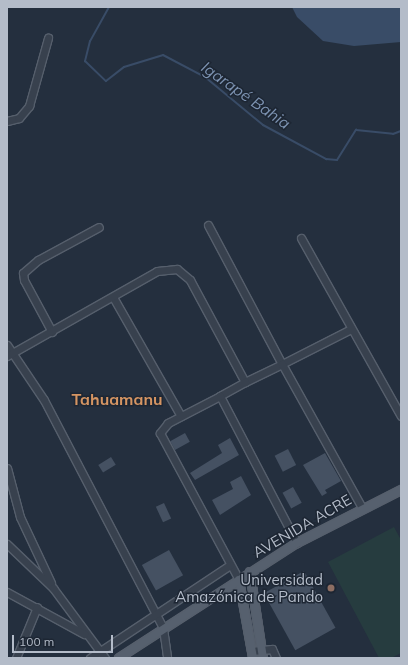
<!DOCTYPE html>
<html>
<head>
<meta charset="utf-8">
<style>
  body { margin:0 }
  #map { position:relative; width:408px; height:665px; overflow:hidden; background:#242f3e; font-family:Mulish,sans-serif }
  div>[style] { position:absolute }
  .green>* { inset:0; background:#263c3f }
  .water>* { inset:0; background:#394c67 }
  .stream>* { height:2px; margin:-1px; padding:0 1px; transform-origin:1px; border-radius:1px; background:#394c67 }
  .building>* { inset:0; background:#455162; transform-origin:0 0 }
  .roads { filter:drop-shadow(1px 0 #565f6c) drop-shadow(-1px 0 #565f6c) drop-shadow(0 1px #565f6c) drop-shadow(0 -1px #565f6c) }
  .minor>* { height:7px; margin:-3.5px; padding:0 3.5px; transform-origin:3.5px; border-radius:3.5px; background:#38414e }
  .major>* { height:8px; margin:-4px; padding:0 4px; transform-origin:4px; border-radius:4px; background:#56606e }
  .dots>* { width:11px; height:11px; translate:-50% -50%; box-sizing:border-box; border:2px solid #1d2633; border-radius:50% }
  span { translate:-50% -50%; white-space:nowrap; text-align:center; line-height:1.15; -webkit-text-stroke:3px #1d2633; paint-order:stroke }
  .street-label { font-size:15px; color:#b4bcc9 }
  .poi-label { font-size:15px; color:#b4bcc9 }
  .right { translate:-100% -50%; text-align:right }
  .water-label { font-size:16px; color:#7c92b1; font-style:italic }
  .neighbourhood-label { font-size:16px; color:#d59563; font-weight:700 }
  .frame { position:absolute; inset:0; border:8px solid #b4bcc9; pointer-events:none }
  .scale { position:absolute; left:12px; top:635px; width:101px; height:18px; box-sizing:border-box; border:2px solid #b4bcc9; border-top:0; padding-left:5px; font-size:12px; line-height:14px; white-space:nowrap; color:#b4bcc9; -webkit-text-stroke:3px #1d2633; paint-order:stroke }
</style>
</head>
<body>
<div id="map">
  <div class="green">
    <div style="clip-path:polygon(394px 527px,401px 540px,401px 653px,391px 658px,379px 658px,328px 562px)"></div>
  </div>
  <div class="water">
    <div style="clip-path:polygon(292px 7px,401px 7px,401px 42px,354px 46px,323px 41px,297px 17px)"></div>
  </div>
  <div class="stream">
    <div style="left:109px;top:7px;width:39px;rotate:119deg"></div>
    <div style="left:90px;top:41px;width:21px;rotate:104deg"></div>
    <div style="left:85px;top:61px;width:29px;rotate:44deg"></div>
    <div style="left:106px;top:81px;width:23px;rotate:-38deg"></div>
    <div style="left:124px;top:67px;width:41px;rotate:-17.1deg"></div>
    <div style="left:163px;top:55px;width:47px;rotate:27.6deg"></div>
    <div style="left:205px;top:77px;width:75px;rotate:39.6deg"></div>
    <div style="left:263px;top:125px;width:72px;rotate:28.4deg"></div>
    <div style="left:326px;top:159px;width:11px;rotate:5deg"></div>
    <div style="left:337px;top:160px;width:36px;rotate:-58deg"></div>
    <div style="left:356px;top:130px;width:37px;rotate:6deg"></div>
    <div style="left:393px;top:134px;width:9px;rotate:-21deg"></div>
  </div>
  <div class="building">
    <div style="left:185px;top:433px;width:10px;height:17px;rotate:61deg"></div>
    <div style="clip-path:polygon(230px 438px,239px 455px,195px 480px,190px 473px,222px 453px,218px 445px)"></div>
    <div style="left:288px;top:449px;width:18px;height:15px;rotate:63deg"></div>
    <div style="clip-path:polygon(325px 453px,341px 481px,325px 490px,327px 493px,322px 496px,303px 465px)"></div>
    <div style="left:111px;top:457px;width:9px;height:15px;rotate:58deg"></div>
    <div style="clip-path:polygon(241px 476px,251px 495px,220px 515px,212px 500px,233px 489px,230px 482px)"></div>
    <div style="left:293px;top:487px;width:18px;height:12px;rotate:61deg"></div>
    <div style="left:164px;top:503px;width:17px;height:9px;rotate:65deg"></div>
    <div style="left:169px;top:550px;width:29px;height:31px;rotate:61deg"></div>
    <div style="left:304px;top:571px;width:65px;height:46px;rotate:61deg"></div>
  </div>
  <div class="roads">
    <div class="minor">
      <div style="left:7px;top:121px;width:12px;rotate:-14deg"></div>
      <div style="left:19px;top:118px;width:16px;rotate:-50deg"></div>
      <div style="left:29px;top:106px;width:71px;rotate:-74.4deg"></div>
      <div style="left:208px;top:225px;width:157px;rotate:62deg"></div>
      <div style="left:282px;top:364px;width:77px;rotate:-26.9deg"></div>
      <div style="left:301px;top:238px;width:204px;rotate:60.7deg"></div>
      <div style="left:113px;top:297px;width:137px;rotate:60.3deg"></div>
      <div style="left:52px;top:332px;width:59px;rotate:-118.3deg"></div>
      <div style="left:24px;top:280px;width:7px;rotate:-98deg"></div>
      <div style="left:23px;top:273px;width:20px;rotate:-41deg"></div>
      <div style="left:38px;top:260px;width:69px;rotate:-28.4deg"></div>
      <div style="left:7px;top:345px;width:66px;rotate:56.1deg"></div>
      <div style="left:44px;top:400px;width:257px;rotate:62.4deg"></div>
      <div style="left:163px;top:628px;width:30px;rotate:82deg"></div>
      <div style="left:7px;top:356px;width:172px;rotate:-29.5deg"></div>
      <div style="left:157px;top:271px;width:20px;rotate:-6deg"></div>
      <div style="left:177px;top:269px;width:17px;rotate:40deg"></div>
      <div style="left:190px;top:280px;width:116px;rotate:61.7deg"></div>
      <div style="left:245px;top:382px;width:41px;rotate:-25.9deg"></div>
      <div style="left:282px;top:364px;width:165px;rotate:60.9deg"></div>
      <div style="left:245px;top:382px;width:29px;rotate:151deg"></div>
      <div style="left:220px;top:396px;width:166px;rotate:62.4deg"></div>
      <div style="left:220px;top:396px;width:59px;rotate:152.6deg"></div>
      <div style="left:168px;top:423px;width:13px;rotate:129deg"></div>
      <div style="left:160px;top:433px;width:167px;rotate:61.7deg"></div>
      <div style="left:7px;top:468px;width:51px;rotate:75.1deg"></div>
      <div style="left:20px;top:517px;width:73px;rotate:64.8deg"></div>
      <div style="left:7px;top:544px;width:64px;rotate:43.7deg"></div>
      <div style="left:53px;top:588px;width:87px;rotate:53.4deg"></div>
      <div style="left:7px;top:592px;width:88px;rotate:28.6deg"></div>
      <div style="left:252px;top:651px;width:20px;rotate:-6deg"></div>
      <div style="left:272px;top:649px;width:10px;rotate:66deg"></div>
      <div style="left:16px;top:658px;width:55px;rotate:-67.6deg"></div>
      <div style="left:90px;top:658px;width:168px;rotate:-33.6deg"></div>
    </div>
    <div class="major">
      <div style="left:250px;top:572px;width:87px;rotate:81.4deg"></div>
      <div style="left:239px;top:580px;width:79px;rotate:79.8deg"></div>
      <div style="left:119px;top:658px;width:212px;rotate:-32.9deg"></div>
      <div style="left:297px;top:543px;width:117px;rotate:-27deg"></div>
    </div>
  </div>
  <div class="dots">
    <div style="left:331px;top:588px;background:#8d6e63"></div>
  </div>
  <div class="street-label">
    <span style="left:302px;top:526px;rotate:-30deg">AVENIDA ACRE</span>
  </div>
  <div class="poi-label">
    <span class="right" style="left:323px;top:588px">Universidad<br>Amazónica de Pando</span>
  </div>
  <div class="water-label">
    <span style="left:246px;top:95px;rotate:35deg">Igarapé Bahia</span>
  </div>
  <div class="neighbourhood-label">
    <span style="left:117px;top:399px">Tahuamanu</span>
  </div>
  <div class="frame"></div>
  <div class="scale">100 m</div>
</div>
</body>
</html>
